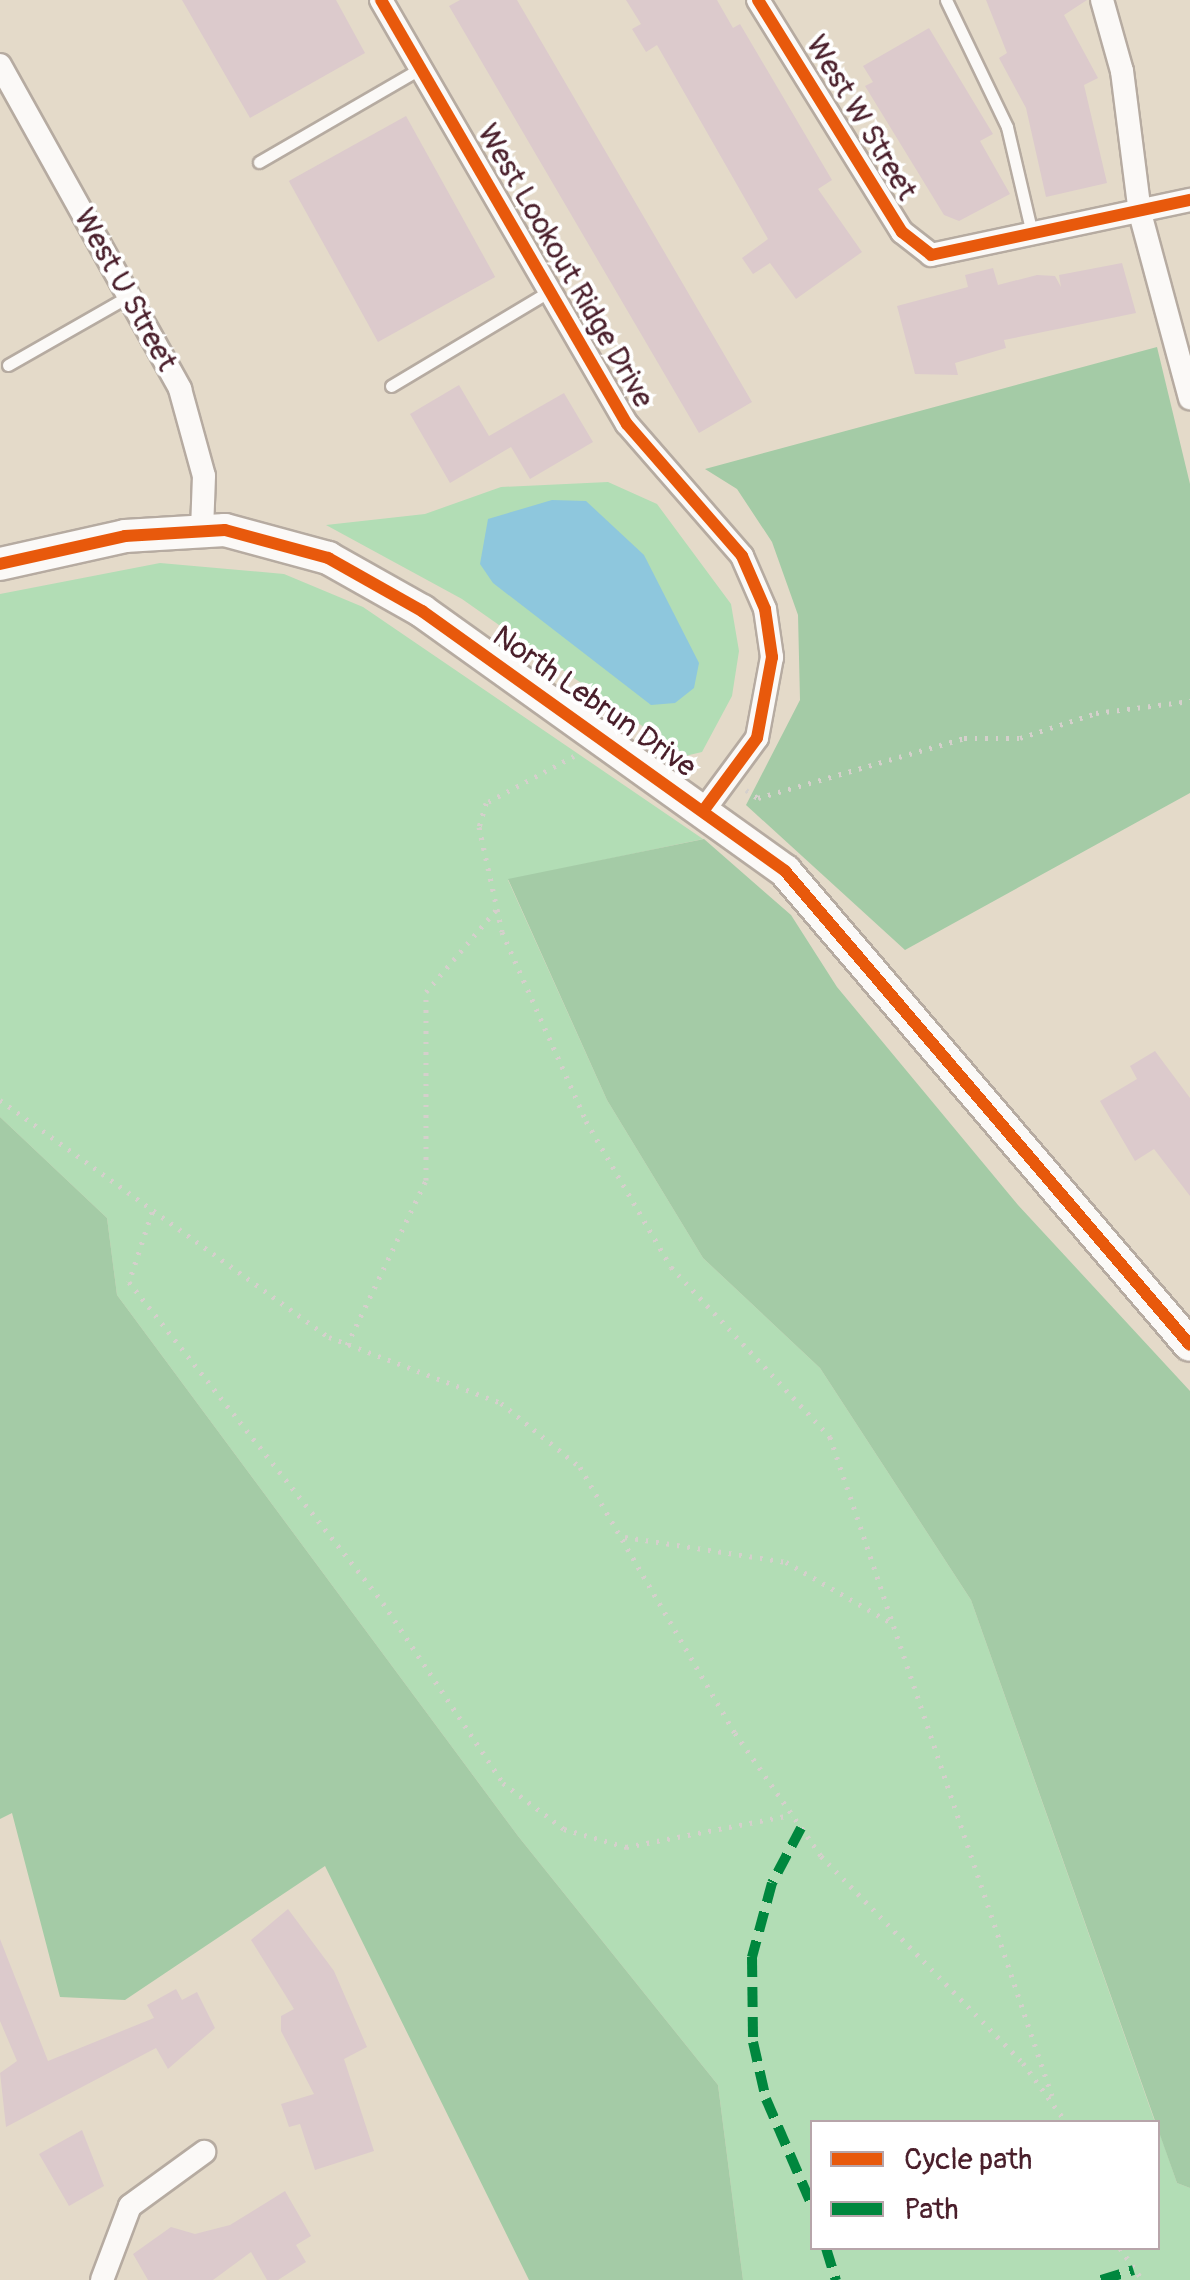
<!DOCTYPE html>
<html>
<head>
<meta charset="utf-8">
<style>
  body { margin:0 }
  #map { position:relative; width:1190px; height:2280px; overflow:hidden; background:#e4dac9; font-family:Pangolin,sans-serif }
  div>[style] { position:absolute }
  .green>* { inset:0; background:#b2ddb5 }
  .forest>* { inset:0; background:#a4cba6 }
  .water>* { inset:0; background:#8ec7dd }
  .building>* { inset:0; background:#dccacc; transform-origin:0 0 }
  .path>* { height:5px; margin-top:-2.5px; transform-origin:0; background:repeating-linear-gradient(90deg,#d5d0cc 0 2.5px,transparent 0 10.5px) }
  .roads { filter:drop-shadow(2px 0 #b6aba1) drop-shadow(-2px 0 #b6aba1) drop-shadow(0 2px #b6aba1) drop-shadow(0 -2px #b6aba1) }
  .lane>* { height:11px; margin:-5.5px; padding:0 5.5px; transform-origin:5.5px; border-radius:5.5px; background:#fbf9f7 }
  .street>* { height:22px; margin:-11px; padding:0 11px; transform-origin:11px; border-radius:11px; background:#fbf9f7 }
  .secondary>* { height:32px; margin:-16px; padding:0 16px; transform-origin:16px; border-radius:16px; background:#fbf9f7 }
  .quiet>* { height:10px; margin-top:-5px; transform-origin:0; background:repeating-linear-gradient(90deg,#00873e 0 20px,transparent 0 30px) }
  .cycleway>* { height:12px; margin:-6px; padding:0 6px; transform-origin:6px; border-radius:6px; background:#e8590c }
  span { translate:-50% -50%; white-space:nowrap; text-align:center; line-height:1.15; -webkit-text-stroke:8px #fff; paint-order:stroke }
  .street-label { font-size:30px; color:#4a1f2b }
  .legend { position:absolute; left:810px; top:2120px; width:350px; height:130px; box-sizing:border-box; background:#fff; border:2px solid #b7a5aa; margin:0; padding:12px 18px; list-style:none; font-size:30px; color:#4a1f2b }
  .legend li { display:flex; align-items:center; gap:20px; height:50px }
  .legend b { width:50px; border:2px solid #b7a5aa }
</style>
</head>
<body>
<div id="map">
  <div class="green">
    <div style="clip-path:polygon(608px 482px,657px 504px,731px 604px,739px 651px,732px 696px,702px 752px,685px 756px,462px 599px,326px 525px,425px 514px,501px 487px)"></div>
    <div style="clip-path:polygon(160px 563px,284px 574px,363px 607px,703px 839px,508px 880px,607px 1100px,703px 1258px,820px 1368px,971px 1600px,1155px 2122px,812px 2122px,812px 2248px,1158px 2248px,1158px 2128px,1177px 2183px,1190px 2188px,1190px 2280px,743px 2280px,718px 2085px,518px 1836px,117px 1295px,107px 1218px,0 1117px,0 594px)"></div>
  </div>
  <div class="forest">
    <div style="clip-path:polygon(1157px 347px,1190px 484px,1190px 793px,905px 950px,746px 805px,800px 700px,798px 615px,772px 542px,737px 489px,705px 469px)"></div>
    <div style="clip-path:polygon(704px 839px,791px 915px,837px 987px,1018px 1205px,1190px 1391px,1190px 2188px,1177px 2183px,971px 1600px,820px 1368px,703px 1258px,607px 1100px,508px 879px)"></div>
    <div style="clip-path:polygon(0 1117px,107px 1218px,117px 1295px,518px 1836px,718px 2085px,743px 2280px,529px 2280px,325px 1866px,125px 2000px,60px 1997px,12px 1813px,0 1819px)"></div>
  </div>
  <div class="water">
    <div style="clip-path:polygon(552px 500px,586px 501px,644px 555px,699px 663px,694px 688px,675px 703px,651px 705px,493px 583px,480px 564px,488px 519px)"></div>
  </div>
  <div class="building">
    <div style="clip-path:polygon(182px 0,336px 0,365px 53px,250px 118px)"></div>
    <div style="clip-path:polygon(460px 0,517px 0,752px 402px,699px 433px,449px 6px)"></div>
    <div style="clip-path:polygon(626px 0,717px 0,733px 28px,740px 24px,832px 180px,818px 189px,862px 252px,796px 299px,770px 263px,753px 274px,742px 258px,768px 239px,657px 45px,646px 52px,632px 29px,641px 24px)"></div>
    <div style="clip-path:polygon(986px 0,1087px 0,1064px 15px,1098px 78px,1084px 85px,1107px 183px,1046px 197px,1026px 108px,999px 58px,1007px 53px)"></div>
    <div style="clip-path:polygon(929px 28px,993px 134px,980px 141px,1010px 194px,959px 221px,944px 215px,865px 86px,873px 82px,863px 66px)"></div>
    <div style="left:406px;top:116px;width:184px;height:134px;rotate:61deg"></div>
    <div style="clip-path:polygon(1122px 263px,1136px 313px,1004px 340px,1006px 348px,955px 363px,958px 375px,915px 374px,897px 306px,968px 287px,965px 275px,993px 268px,998px 285px,1037px 275px,1055px 276px,1061px 287px,1059px 275px)"></div>
    <div style="clip-path:polygon(459px 385px,489px 436px,564px 393px,593px 442px,530px 479px,511px 447px,450px 483px,410px 414px)"></div>
    <div style="clip-path:polygon(1155px 1051px,1190px 1098px,1190px 1196px,1154px 1149px,1135px 1161px,1100px 1101px,1137px 1079px,1130px 1066px)"></div>
    <div style="clip-path:polygon(288px 1909px,334px 1971px,367px 2047px,344px 2059px,374px 2151px,315px 2170px,300px 2124px,289px 2127px,281px 2104px,314px 2094px,281px 2031px,281px 2016px,294px 2009px,251px 1940px)"></div>
    <div style="clip-path:polygon(0 1939px,48px 2061px,154px 2018px,147px 2005px,176px 1989px,182px 2000px,197px 1992px,215px 2028px,168px 2069px,156px 2048px,6px 2127px,0 2073px,17px 2061px,0 2021px)"></div>
    <div style="clip-path:polygon(82px 2130px,104px 2186px,69px 2206px,39px 2154px)"></div>
    <div style="clip-path:polygon(285px 2191px,311px 2236px,296px 2245px,306px 2262px,278px 2280px,267px 2280px,251px 2252px,213px 2280px,148px 2280px,133px 2254px,171px 2227px,195px 2234px,230px 2225px)"></div>
  </div>
  <div class="path">
    <div style="left:574px;top:756px;width:100px;rotate:151.9deg"></div>
    <div style="left:486px;top:803px;width:25px;rotate:106deg"></div>
    <div style="left:479px;top:827px;width:107px;rotate:77.6deg"></div>
    <div style="left:502px;top:932px;width:207px;rotate:66deg"></div>
    <div style="left:586px;top:1121px;width:169px;rotate:59.8deg"></div>
    <div style="left:671px;top:1267px;width:233px;rotate:46.9deg"></div>
    <div style="left:830px;top:1437px;width:695px;rotate:71.38deg"></div>
    <div style="left:746px;top:790px;width:14px;rotate:34deg"></div>
    <div style="left:758px;top:798px;width:215px;rotate:-16.2deg"></div>
    <div style="left:964px;top:738px;width:56px"></div>
    <div style="left:1020px;top:738px;width:80px;rotate:-18.2deg"></div>
    <div style="left:1096px;top:713px;width:95px;rotate:-7.3deg"></div>
    <div style="left:0;top:1100px;width:405px;rotate:35.8deg"></div>
    <div style="left:329px;top:1337px;width:184px;rotate:21deg"></div>
    <div style="left:501px;top:1403px;width:102px;rotate:39deg"></div>
    <div style="left:580px;top:1467px;width:308px;rotate:59.8deg"></div>
    <div style="left:735px;top:1733px;width:150px;rotate:55deg"></div>
    <div style="left:821px;top:1856px;width:289px;rotate:45.7deg"></div>
    <div style="left:1023px;top:2063px;width:73px;rotate:53.9deg"></div>
    <div style="left:152px;top:1212px;width:74px;rotate:108.2deg"></div>
    <div style="left:129px;top:1282px;width:409px;rotate:51.6deg"></div>
    <div style="left:383px;top:1603px;width:216px;rotate:56.3deg"></div>
    <div style="left:503px;top:1783px;width:76px;rotate:37deg"></div>
    <div style="left:564px;top:1829px;width:65px;rotate:16.2deg"></div>
    <div style="left:626px;top:1847px;width:168px;rotate:-11deg"></div>
    <div style="left:347px;top:1345px;width:183px;rotate:-64.4deg"></div>
    <div style="left:426px;top:1180px;width:188px;rotate:-90deg"></div>
    <div style="left:426px;top:992px;width:108px;rotate:-49.5deg"></div>
    <div style="left:625px;top:1537px;width:163px;rotate:8.8deg"></div>
    <div style="left:786px;top:1562px;width:124px;rotate:30.1deg"></div>
    <div style="left:1120px;top:2248px;width:39px;rotate:55deg"></div>
  </div>
  <div class="roads">
    <div class="lane">
      <div style="left:946px;top:0;width:141px;rotate:64.3deg"></div>
      <div style="left:1007px;top:127px;width:110px;rotate:76.8deg"></div>
      <div style="left:259px;top:162px;width:187px;rotate:-30.1deg"></div>
      <div style="left:8px;top:365px;width:139px;rotate:-29.7deg"></div>
      <div style="left:391px;top:386px;width:185px;rotate:-30.9deg"></div>
    </div>
    <div class="street">
      <div style="left:381px;top:0;width:490px;rotate:59.9deg"></div>
      <div style="left:627px;top:424px;width:175px;rotate:48.9deg"></div>
      <div style="left:742px;top:556px;width:58px;rotate:66.5deg"></div>
      <div style="left:765px;top:609px;width:49px;rotate:81.7deg"></div>
      <div style="left:772px;top:657px;width:82px;rotate:100.5deg"></div>
      <div style="left:757px;top:738px;width:89px;rotate:126.4deg"></div>
      <div style="left:758px;top:0;width:273px;rotate:58.2deg"></div>
      <div style="left:902px;top:232px;width:37px;rotate:38deg"></div>
      <div style="left:931px;top:255px;width:265px;rotate:-12deg"></div>
      <div style="left:1102px;top:0;width:74px;rotate:74.3deg"></div>
      <div style="left:1122px;top:71px;width:143px;rotate:82.8deg"></div>
      <div style="left:1140px;top:213px;width:192px;rotate:74.9deg"></div>
      <div style="left:0;top:65px;width:371px;rotate:60.9deg"></div>
      <div style="left:180px;top:389px;width:90px;rotate:74.6deg"></div>
      <div style="left:204px;top:476px;width:54px;rotate:92.1deg"></div>
      <div style="left:102px;top:2280px;width:79px;rotate:-69.3deg"></div>
      <div style="left:130px;top:2206px;width:92px;rotate:-36.1deg"></div>
    </div>
    <div class="secondary">
      <div style="left:0;top:564px;width:128px;rotate:-12.6deg"></div>
      <div style="left:125px;top:536px;width:100px;rotate:-3.4deg"></div>
      <div style="left:225px;top:530px;width:107px;rotate:15.2deg"></div>
      <div style="left:328px;top:558px;width:108px;rotate:29.4deg"></div>
      <div style="left:422px;top:611px;width:447px;rotate:35.6deg"></div>
      <div style="left:785px;top:871px;width:623px;rotate:49.49deg"></div>
    </div>
  </div>
  <div class="quiet">
    <div style="left:801px;top:1828px;width:62px;rotate:117.8deg"></div>
    <div style="left:772px;top:1883px;width:77px;rotate:105.1deg"></div>
    <div style="left:752px;top:1957px;width:85px;rotate:89.3deg"></div>
    <div style="left:753px;top:2042px;width:58px;rotate:77.2deg"></div>
    <div style="left:766px;top:2099px;width:116px;rotate:66.7deg"></div>
    <div style="left:826px;top:2248px;width:34px;rotate:73deg"></div>
    <div style="left:1101px;top:2280px;width:34px;rotate:-17deg"></div>
  </div>
  <div class="cycleway">
    <div style="left:381px;top:0;width:490px;rotate:59.9deg"></div>
    <div style="left:627px;top:424px;width:175px;rotate:48.9deg"></div>
    <div style="left:742px;top:556px;width:58px;rotate:66.5deg"></div>
    <div style="left:765px;top:609px;width:49px;rotate:81.7deg"></div>
    <div style="left:772px;top:657px;width:82px;rotate:100.5deg"></div>
    <div style="left:757px;top:738px;width:89px;rotate:126.4deg"></div>
    <div style="left:758px;top:0;width:273px;rotate:58.2deg"></div>
    <div style="left:902px;top:232px;width:37px;rotate:38deg"></div>
    <div style="left:931px;top:255px;width:265px;rotate:-12deg"></div>
    <div style="left:0;top:564px;width:128px;rotate:-12.6deg"></div>
    <div style="left:125px;top:536px;width:100px;rotate:-3.4deg"></div>
    <div style="left:225px;top:530px;width:107px;rotate:15.2deg"></div>
    <div style="left:328px;top:558px;width:108px;rotate:29.4deg"></div>
    <div style="left:422px;top:611px;width:447px;rotate:35.6deg"></div>
    <div style="left:785px;top:871px;width:623px;rotate:49.49deg"></div>
  </div>
  <div class="street-label">
    <span style="left:861px;top:118px;rotate:59deg">West W Street</span>
    <span style="left:565px;top:266px;rotate:60deg">West Lookout Ridge Drive</span>
    <span style="left:125px;top:290px;rotate:61deg">West U Street</span>
    <span style="left:594px;top:702px;rotate:35deg">North Lebrun Drive</span>
  </div>
  <ul class="legend">
  <li><b style="height:12px;background:#e8590c"></b>Cycle path</li>
  <li><b style="height:12px;background:#00873e"></b>Path</li>
  </ul>
</div>
</body>
</html>
